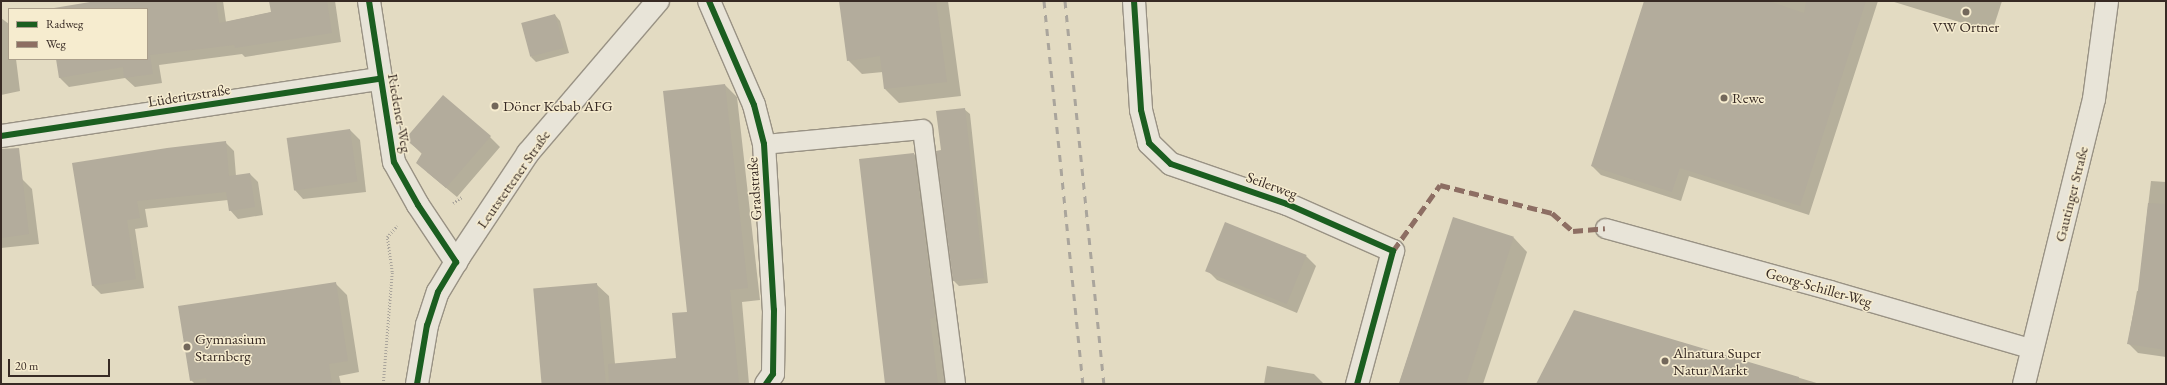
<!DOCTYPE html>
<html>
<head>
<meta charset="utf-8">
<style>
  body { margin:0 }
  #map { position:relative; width:2167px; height:385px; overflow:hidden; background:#e3dbc2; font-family:"EB Garamond",serif }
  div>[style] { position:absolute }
  .shadow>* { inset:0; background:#0003 }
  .building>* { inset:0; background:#b3ac9c; transform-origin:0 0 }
  .path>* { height:2.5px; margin-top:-1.25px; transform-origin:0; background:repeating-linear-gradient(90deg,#aaa59c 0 1px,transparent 0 3px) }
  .roads { filter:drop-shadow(1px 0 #999284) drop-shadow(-1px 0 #999284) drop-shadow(0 1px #999284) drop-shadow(0 -1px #999284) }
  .lane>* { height:19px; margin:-9.5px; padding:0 9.5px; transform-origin:9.5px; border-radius:9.5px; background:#e8e4d8 }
  .street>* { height:22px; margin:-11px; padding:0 11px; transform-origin:11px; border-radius:11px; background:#e8e4d8 }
  .secondary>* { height:22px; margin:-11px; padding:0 11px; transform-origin:11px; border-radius:11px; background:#e8e4d8 }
  .rail>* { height:3px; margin-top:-1.5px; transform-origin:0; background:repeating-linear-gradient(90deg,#aaa59c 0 7px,transparent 0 14px) }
  .quiet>* { height:5px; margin-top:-2.5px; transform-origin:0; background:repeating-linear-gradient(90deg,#8d6e63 0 10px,transparent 0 15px) }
  .cycleway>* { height:6px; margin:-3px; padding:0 3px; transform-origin:3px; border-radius:3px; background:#1b5e20 }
  .dots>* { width:11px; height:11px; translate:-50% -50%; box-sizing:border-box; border:2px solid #f6eccf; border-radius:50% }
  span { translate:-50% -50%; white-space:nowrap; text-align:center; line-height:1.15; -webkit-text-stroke:3px #f6eccf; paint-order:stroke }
  .poi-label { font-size:15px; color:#372a24 }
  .left { translate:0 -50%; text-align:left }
  .street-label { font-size:15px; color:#372a24 }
  .frame { position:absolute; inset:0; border:2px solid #372a24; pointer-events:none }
  .legend { position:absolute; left:8px; top:8px; width:140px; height:52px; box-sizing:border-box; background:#f6eccf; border:1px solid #aa9e8b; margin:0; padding:5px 7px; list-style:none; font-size:12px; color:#372a24 }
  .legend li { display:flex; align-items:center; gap:8px; height:20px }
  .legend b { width:20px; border:1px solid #aa9e8b }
  .scale { position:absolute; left:8px; top:359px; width:102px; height:18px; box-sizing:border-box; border:2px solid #372a24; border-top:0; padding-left:5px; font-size:12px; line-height:14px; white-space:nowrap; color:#372a24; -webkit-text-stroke:3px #f6eccf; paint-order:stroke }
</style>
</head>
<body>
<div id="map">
  <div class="shadow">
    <div style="clip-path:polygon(102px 1px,223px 1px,226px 22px,272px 12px,270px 1px,335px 1px,341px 42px,245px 57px,242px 54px,159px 65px,162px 83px,135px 87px,125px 78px,69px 87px,60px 78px,57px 59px,147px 59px,147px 9px,54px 9px)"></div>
    <div style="clip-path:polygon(840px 1px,948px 1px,961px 96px,899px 103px,885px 89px,883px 72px,862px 74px,848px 60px)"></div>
    <div style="clip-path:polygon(1645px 1px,1878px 1px,1809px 215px,1689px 176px,1681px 201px,1601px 175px,1592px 166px)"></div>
    <div style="clip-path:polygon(1891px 1px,2002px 1px,1992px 32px)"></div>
    <div style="clip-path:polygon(555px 15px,560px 21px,569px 53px,536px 62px,531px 57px)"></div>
    <div style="clip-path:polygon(1px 18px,9px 24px,9px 59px,16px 59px,20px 91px,1px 95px)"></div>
    <div style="clip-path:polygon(725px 85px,737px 97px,760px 300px,742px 302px,749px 384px,542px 384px,596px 284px,609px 296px,615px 364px,677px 359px,689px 313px)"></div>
    <div style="clip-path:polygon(964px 109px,970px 114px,988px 283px,959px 286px,954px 281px,937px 152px,942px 151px)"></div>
    <div style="clip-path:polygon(350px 130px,360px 140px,366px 192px,303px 199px,294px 189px)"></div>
    <div style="clip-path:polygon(490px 137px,500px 147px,457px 197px,427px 172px,422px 154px,407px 139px)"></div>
    <div style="clip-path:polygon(225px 142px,234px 151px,236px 176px,250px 174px,258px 182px,263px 215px,238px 219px,230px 210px,228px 200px,145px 209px,148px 227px,135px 229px,144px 288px,101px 294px,93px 286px,73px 164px)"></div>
    <div style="clip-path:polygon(914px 154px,927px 168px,949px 384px,886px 384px)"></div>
    <div style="clip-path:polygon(22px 179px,32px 189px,39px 244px,1px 248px,1px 182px)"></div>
    <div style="clip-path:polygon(2151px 181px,2166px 182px,2166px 252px,2144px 241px)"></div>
    <div style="clip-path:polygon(1454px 218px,1514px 238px,1527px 252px,1483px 384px,1399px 384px)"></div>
    <div style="clip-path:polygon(1306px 256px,1316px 266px,1297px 313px,1217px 280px,1207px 270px)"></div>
    <div style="clip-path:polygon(335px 283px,347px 295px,359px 372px,339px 376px,341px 384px,195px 384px,191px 380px)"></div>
    <div style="clip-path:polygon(2137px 291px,2166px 295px,2166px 357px,2138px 353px,2128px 343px)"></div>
    <div style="clip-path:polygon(1575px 311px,1820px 384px,1537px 384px)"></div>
    <div style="clip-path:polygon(1267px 366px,1314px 374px,1324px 384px,1264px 384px)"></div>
  </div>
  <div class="building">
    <div style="clip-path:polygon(96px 1px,216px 1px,219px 23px,271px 12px,269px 1px,327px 1px,332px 33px,235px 48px,234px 45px,150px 55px,153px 74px,124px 78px,123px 67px,59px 78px,56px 59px,147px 59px,147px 9px,48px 9px)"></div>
    <div style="clip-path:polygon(839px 1px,936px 1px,947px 82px,884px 89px,880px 56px,847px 61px)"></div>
    <div style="clip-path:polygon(1644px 1px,1768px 1px,1804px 13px,1806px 1px,1866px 1px,1800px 206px,1680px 168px,1672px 192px,1591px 166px)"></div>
    <div style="left:555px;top:14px;width:35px;height:35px;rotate:75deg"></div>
    <div style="clip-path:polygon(725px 84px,748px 288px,730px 290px,739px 384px,609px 384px,608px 364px,676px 358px,672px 313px,687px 312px,663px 91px)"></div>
    <div style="clip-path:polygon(443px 95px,491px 136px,446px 188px,416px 163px,422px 153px,405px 139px)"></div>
    <div style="clip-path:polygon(965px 108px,984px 278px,953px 281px,936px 151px,941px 150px,936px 111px)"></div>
    <div style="left:350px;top:129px;width:53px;height:64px;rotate:82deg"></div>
    <div style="clip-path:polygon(226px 141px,229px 176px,250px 173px,255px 207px,229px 211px,226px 192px,137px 201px,140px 218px,127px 220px,136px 279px,92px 286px,72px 163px,167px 148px)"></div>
    <div style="clip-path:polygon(19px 148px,29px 234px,1px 238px,1px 149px)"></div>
    <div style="clip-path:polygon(914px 153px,935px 317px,930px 319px,938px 384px,885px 384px,859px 159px)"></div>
    <div style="clip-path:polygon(2148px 203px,2166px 204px,2166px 350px,2127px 344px,2138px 290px)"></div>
    <div style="left:1453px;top:217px;width:64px;height:176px;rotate:18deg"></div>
    <div style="left:1225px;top:222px;width:88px;height:53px;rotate:22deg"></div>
    <div style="clip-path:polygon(336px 282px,348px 361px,329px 364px,332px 384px,207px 384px,206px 378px,190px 381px,178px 306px)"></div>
    <div style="left:597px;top:283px;width:101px;height:64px;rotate:85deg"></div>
    <div style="clip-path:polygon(1574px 310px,1799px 377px,1798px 384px,1536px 384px)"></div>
  </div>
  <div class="path">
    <div style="left:453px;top:203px;width:11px;rotate:-34deg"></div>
    <div style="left:383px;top:384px;width:112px;rotate:-85.4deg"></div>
    <div style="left:392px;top:272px;width:35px;rotate:-98deg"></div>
    <div style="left:387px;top:237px;width:15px;rotate:-48deg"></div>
  </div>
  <div class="roads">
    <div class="lane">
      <div style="left:764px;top:144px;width:159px;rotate:-5.4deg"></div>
      <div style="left:922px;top:129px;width:257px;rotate:82.6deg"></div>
      <div style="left:1605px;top:228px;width:233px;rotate:15.4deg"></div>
      <div style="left:1830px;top:290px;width:211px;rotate:16.2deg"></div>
    </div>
    <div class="street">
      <div style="left:369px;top:1px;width:163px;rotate:81.2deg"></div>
      <div style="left:394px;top:162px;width:49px;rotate:60.8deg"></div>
      <div style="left:418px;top:205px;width:69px;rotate:56.3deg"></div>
      <div style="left:709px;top:1px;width:113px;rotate:66.6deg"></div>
      <div style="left:754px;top:105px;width:40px;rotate:75.6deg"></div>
      <div style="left:764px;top:144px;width:166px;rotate:86.6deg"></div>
      <div style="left:774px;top:310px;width:64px;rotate:90.9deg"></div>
      <div style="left:773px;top:374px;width:12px;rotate:125deg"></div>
      <div style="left:1134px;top:1px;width:109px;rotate:86.3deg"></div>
      <div style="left:1141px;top:110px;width:34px;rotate:76deg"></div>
      <div style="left:1149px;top:143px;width:30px;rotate:44deg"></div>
      <div style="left:1171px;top:164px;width:123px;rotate:19deg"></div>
      <div style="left:1287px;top:204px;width:116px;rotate:23.9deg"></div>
      <div style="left:1393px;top:251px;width:138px;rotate:105.1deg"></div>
      <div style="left:1px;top:136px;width:383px;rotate:-8.6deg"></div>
      <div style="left:417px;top:384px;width:60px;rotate:-80.4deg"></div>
      <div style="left:427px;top:325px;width:35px;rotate:-72deg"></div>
      <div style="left:438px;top:292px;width:41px;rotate:-59deg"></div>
      <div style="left:459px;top:257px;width:125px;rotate:-56.4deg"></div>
      <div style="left:528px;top:153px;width:200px;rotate:-49.5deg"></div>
    </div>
    <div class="secondary">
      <div style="left:2024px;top:384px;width:293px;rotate:-76.2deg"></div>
      <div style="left:2094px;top:99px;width:99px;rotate:-82.4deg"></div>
    </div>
  </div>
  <div class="rail">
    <div style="left:1044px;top:1px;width:385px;rotate:84.2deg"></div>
    <div style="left:1065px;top:1px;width:385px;rotate:84.2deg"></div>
  </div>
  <div class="quiet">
    <div style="left:1393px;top:251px;width:81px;rotate:-54.5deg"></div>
    <div style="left:1440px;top:185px;width:115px;rotate:14deg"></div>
    <div style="left:1552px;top:213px;width:28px;rotate:41deg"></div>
    <div style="left:1573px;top:231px;width:32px;rotate:-5deg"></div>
  </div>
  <div class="cycleway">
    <div style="left:369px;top:1px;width:163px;rotate:81.2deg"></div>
    <div style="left:394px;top:162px;width:49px;rotate:60.8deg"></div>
    <div style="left:418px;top:205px;width:69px;rotate:56.3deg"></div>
    <div style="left:456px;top:262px;width:35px;rotate:121deg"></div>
    <div style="left:438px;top:292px;width:35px;rotate:108deg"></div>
    <div style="left:427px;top:325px;width:60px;rotate:99.6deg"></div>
    <div style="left:709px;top:1px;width:113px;rotate:66.6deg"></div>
    <div style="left:754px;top:105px;width:40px;rotate:75.6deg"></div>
    <div style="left:764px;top:144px;width:166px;rotate:86.6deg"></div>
    <div style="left:774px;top:310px;width:64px;rotate:90.9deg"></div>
    <div style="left:773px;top:374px;width:12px;rotate:125deg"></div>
    <div style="left:1134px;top:1px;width:109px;rotate:86.3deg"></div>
    <div style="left:1141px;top:110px;width:34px;rotate:76deg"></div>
    <div style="left:1149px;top:143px;width:30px;rotate:44deg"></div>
    <div style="left:1171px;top:164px;width:123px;rotate:19deg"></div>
    <div style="left:1287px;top:204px;width:116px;rotate:23.9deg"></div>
    <div style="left:1393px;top:251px;width:138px;rotate:105.1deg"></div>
    <div style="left:1px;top:136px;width:383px;rotate:-8.6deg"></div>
  </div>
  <div class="dots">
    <div style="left:1966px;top:12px;background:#73685b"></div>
    <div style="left:1724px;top:98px;background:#73685b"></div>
    <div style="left:495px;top:106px;background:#73685b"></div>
    <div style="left:187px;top:347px;background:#73685b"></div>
    <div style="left:1665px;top:361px;background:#73685b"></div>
  </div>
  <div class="poi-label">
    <span style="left:1966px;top:27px">VW Ortner</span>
    <span class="left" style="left:1732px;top:98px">Rewe</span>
    <span class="left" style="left:503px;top:106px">Döner Kebab AFG</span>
    <span class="left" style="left:195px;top:347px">Gymnasium<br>Starnberg</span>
    <span class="left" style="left:1673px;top:361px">Alnatura Super<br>Natur Markt</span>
  </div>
  <div class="street-label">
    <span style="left:189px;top:95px;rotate:-9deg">Lüderitzstraße</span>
    <span style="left:400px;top:113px;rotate:80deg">Riedener Weg</span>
    <span style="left:513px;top:179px;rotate:-55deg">Leutstettener Straße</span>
    <span style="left:1272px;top:185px;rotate:20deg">Seilerweg</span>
    <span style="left:754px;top:189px;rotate:-94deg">Gradstraße</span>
    <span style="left:2071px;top:194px;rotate:-76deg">Gautinger Straße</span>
    <span style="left:1819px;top:287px;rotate:16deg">Georg-Schiller-Weg</span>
  </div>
  <div class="frame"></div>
  <ul class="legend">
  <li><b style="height:5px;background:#1b5e20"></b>Radweg</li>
  <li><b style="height:5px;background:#8d6e63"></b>Weg</li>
  </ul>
  <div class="scale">20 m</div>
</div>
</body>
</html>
